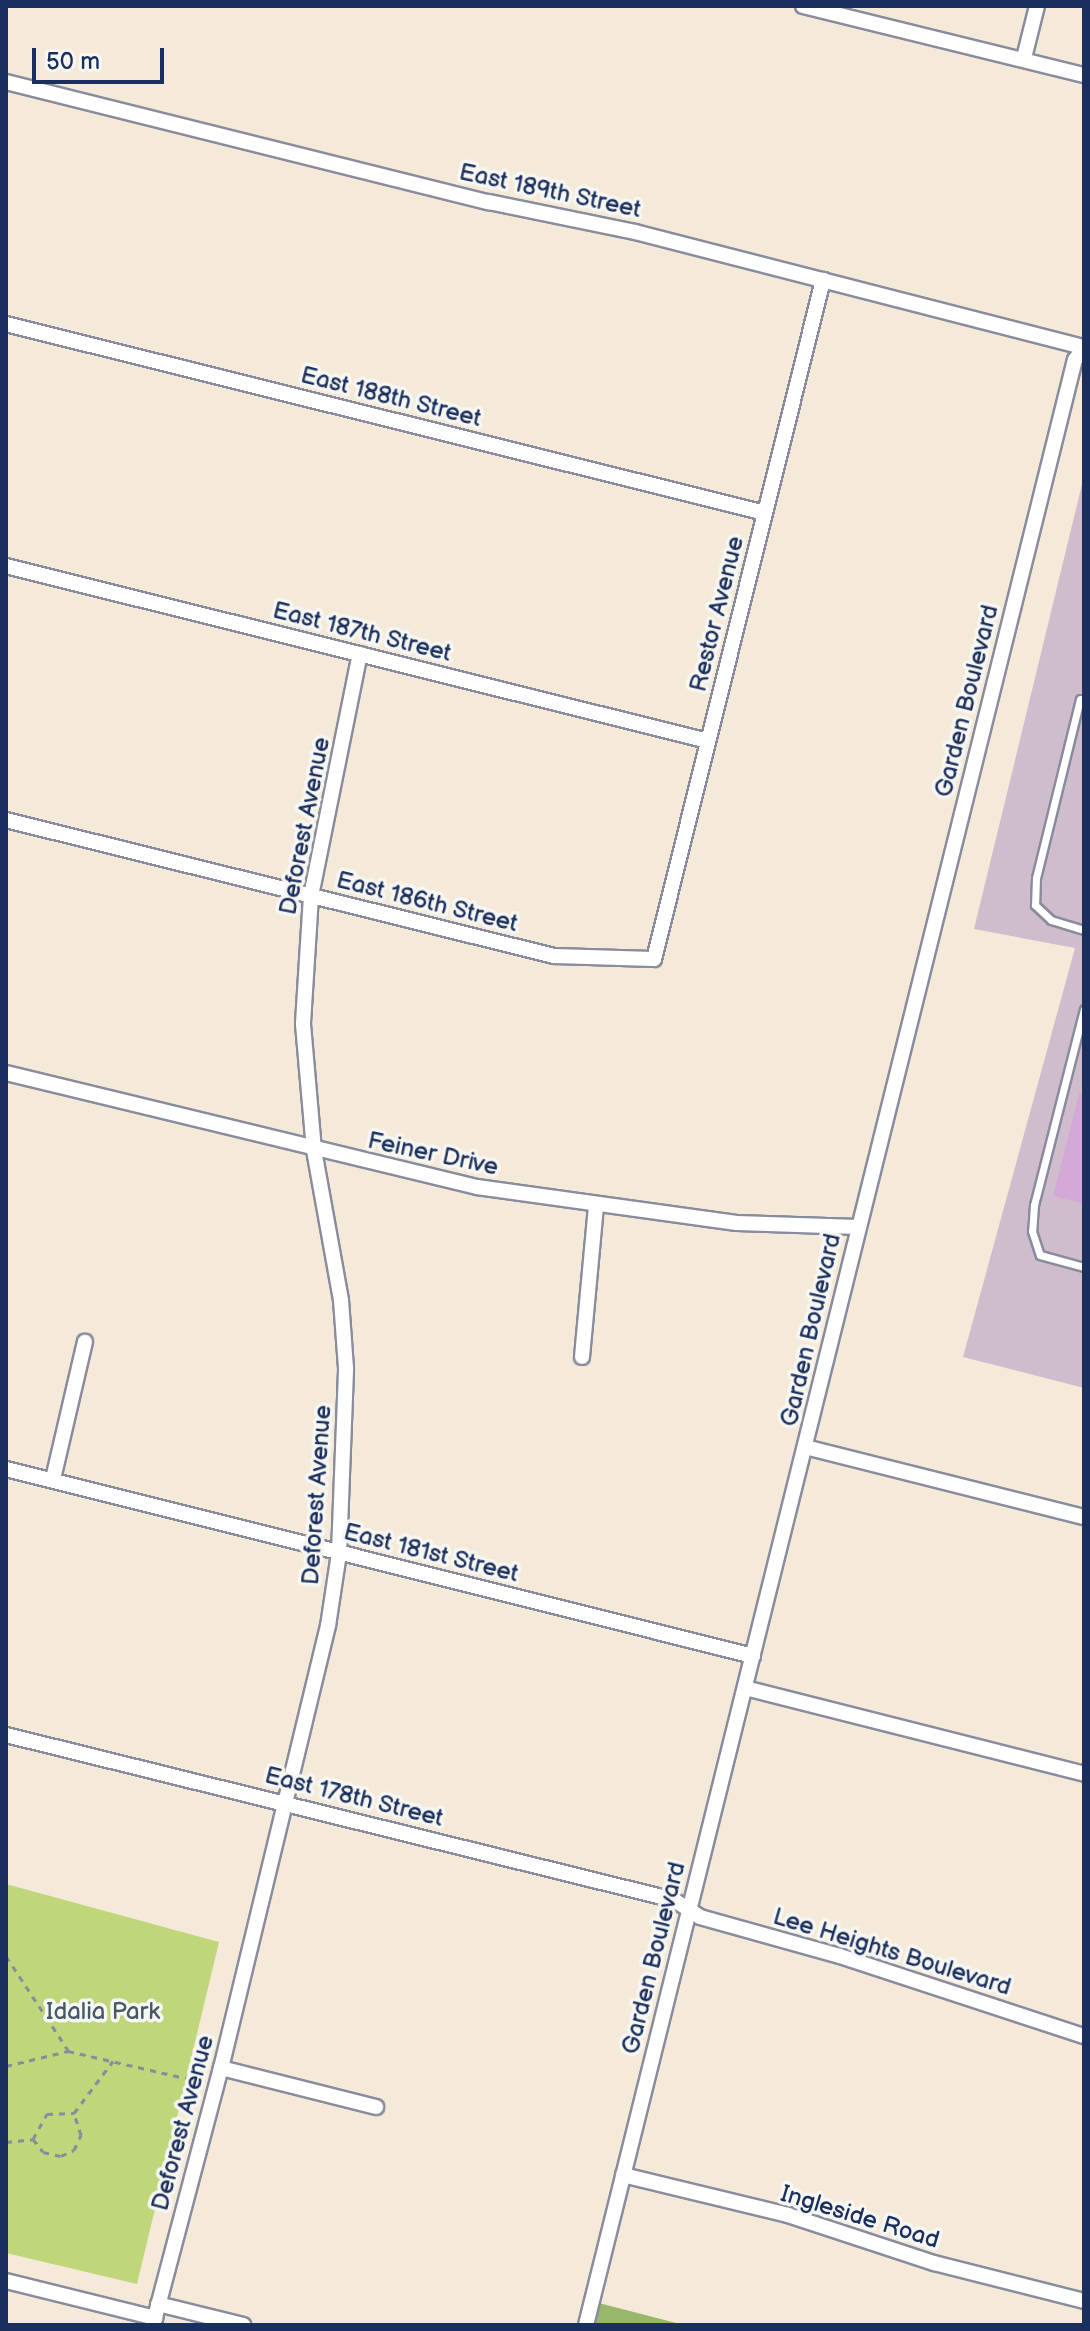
<!DOCTYPE html>
<html>
<head>
<meta charset="utf-8">
<style>
  body { margin:0 }
  #map { position:relative; width:1090px; height:2331px; overflow:hidden; background:#f5ead9; font-family:"Balsamiq Sans",sans-serif }
  div>[style] { position:absolute }
  .industrial>* { inset:0; background:#cfbdce }
  .green>* { inset:0; background:#c0d67a }
  .forest>* { inset:0; background:#98b76a }
  .building>* { inset:0; background:#d3aad7 }
  .path>* { height:3px; margin-top:-1.5px; transform-origin:0; background:repeating-linear-gradient(90deg,#888c9c 0 6px,transparent 0 12px) }
  .roads { filter:drop-shadow(2px 0 #888c9c) drop-shadow(-2px 0 #888c9c) drop-shadow(0 2px #888c9c) drop-shadow(0 -2px #888c9c) }
  .service>* { height:7px; margin:-3.5px; padding:0 3.5px; transform-origin:3.5px; border-radius:3.5px; background:#fff }
  .minor>* { height:14px; margin:-7px; padding:0 7px; transform-origin:7px; border-radius:7px; background:#fff }
  span { translate:-50% -50%; white-space:nowrap; text-align:center; line-height:1.15; -webkit-text-stroke:7px #f6f6f2; paint-order:stroke }
  .street-label { font-size:24px; color:#1b2f5e }
  .park-label { font-size:24px; color:#445965 }
  .frame { position:absolute; inset:0; border:8px solid #1b2f5e; pointer-events:none }
  .scale { position:absolute; left:32px; top:48px; width:132px; height:36px; box-sizing:border-box; border:4px solid #1b2f5e; border-top:0; padding-left:10px; font-size:24px; line-height:28px; white-space:nowrap; color:#1b2f5e; -webkit-text-stroke:6px #f6f6f2; paint-order:stroke }
</style>
</head>
<body>
<div id="map">
  <div class="industrial">
    <div style="clip-path:polygon(1084px 476px,1084px 1388px,963px 1357px,1075px 948px,974px 929px)"></div>
  </div>
  <div class="green">
    <div style="clip-path:polygon(6px 1884px,219px 1942px,137px 2284px,6px 2253px)"></div>
  </div>
  <div class="forest">
    <div style="clip-path:polygon(591px 2301px,684px 2325px,586px 2325px)"></div>
  </div>
  <div class="building">
    <div style="clip-path:polygon(1079px 1094px,1084px 1095px,1084px 1204px,1053px 1196px)"></div>
  </div>
  <div class="path">
    <div style="left:6px;top:1956px;width:113px;rotate:56.6deg"></div>
    <div style="left:6px;top:2066px;width:64px;rotate:-13.6deg"></div>
    <div style="left:68px;top:2051px;width:129px;rotate:13deg"></div>
    <div style="left:33px;top:2139px;width:16px;rotate:52deg"></div>
    <div style="left:43px;top:2152px;width:18px;rotate:13deg"></div>
    <div style="left:61px;top:2156px;width:14px;rotate:-25deg"></div>
    <div style="left:74px;top:2150px;width:17px;rotate:-65deg"></div>
    <div style="left:81px;top:2135px;width:22px;rotate:-108deg"></div>
    <div style="left:6px;top:2142px;width:27px;rotate:-6deg"></div>
    <div style="left:33px;top:2139px;width:29px;rotate:-61deg"></div>
    <div style="left:47px;top:2114px;width:27px;rotate:-2deg"></div>
    <div style="left:74px;top:2113px;width:65px;rotate:-53.1deg"></div>
  </div>
  <div class="roads">
    <div class="service">
      <div style="left:1080px;top:699px;width:184px;rotate:103.8deg"></div>
      <div style="left:1036px;top:878px;width:27px;rotate:92deg"></div>
      <div style="left:1035px;top:905px;width:22px;rotate:43deg"></div>
      <div style="left:1051px;top:920px;width:34px;rotate:17deg"></div>
      <div style="left:1084px;top:1009px;width:202px;rotate:104.3deg"></div>
      <div style="left:1034px;top:1205px;width:26px;rotate:94deg"></div>
      <div style="left:1032px;top:1231px;width:25px;rotate:72deg"></div>
      <div style="left:1040px;top:1255px;width:46px;rotate:15.3deg"></div>
    </div>
    <div class="minor">
      <div style="left:803px;top:6px;width:289px;rotate:13.8deg"></div>
      <div style="left:1024px;top:58px;width:54px;rotate:-76deg"></div>
      <div style="left:6px;top:82px;width:498px;rotate:14deg"></div>
      <div style="left:489px;top:202px;width:149px;rotate:11.6deg"></div>
      <div style="left:635px;top:232px;width:463px;rotate:14.4deg"></div>
      <div style="left:6px;top:324px;width:782px;rotate:13.98deg"></div>
      <div style="left:6px;top:566px;width:723px;rotate:14deg"></div>
      <div style="left:6px;top:820px;width:565px;rotate:13.94deg"></div>
      <div style="left:554px;top:956px;width:100px;rotate:1.7deg"></div>
      <div style="left:654px;top:959px;width:700px;rotate:-76.02deg"></div>
      <div style="left:6px;top:1073px;width:485px;rotate:13.6deg"></div>
      <div style="left:477px;top:1187px;width:262px;rotate:7.9deg"></div>
      <div style="left:737px;top:1223px;width:121px;rotate:1.9deg"></div>
      <div style="left:582px;top:1357px;width:152px;rotate:-84.7deg"></div>
      <div style="left:805px;top:1447px;width:288px;rotate:14.1deg"></div>
      <div style="left:6px;top:1469px;width:770px;rotate:14.05deg"></div>
      <div style="left:53px;top:1479px;width:141px;rotate:-76.9deg"></div>
      <div style="left:745px;top:1688px;width:350px;rotate:14.2deg"></div>
      <div style="left:6px;top:1735px;width:688px;rotate:13.87deg"></div>
      <div style="left:674px;top:1900px;width:31px;rotate:33deg"></div>
      <div style="left:700px;top:1917px;width:145px;rotate:15.6deg"></div>
      <div style="left:840px;top:1956px;width:257px;rotate:18.2deg"></div>
      <div style="left:221px;top:2068px;width:160px;rotate:14.1deg"></div>
      <div style="left:623px;top:2175px;width:170px;rotate:13.6deg"></div>
      <div style="left:788px;top:2215px;width:154px;rotate:18.2deg"></div>
      <div style="left:934px;top:2263px;width:155px;rotate:14.2deg"></div>
      <div style="left:6px;top:2281px;width:154px;rotate:13.9deg"></div>
      <div style="left:158px;top:2304px;width:88px;rotate:13.9deg"></div>
      <div style="left:153px;top:2325px;width:266px;rotate:-75.2deg"></div>
      <div style="left:221px;top:2068px;width:455px;rotate:-76.4deg"></div>
      <div style="left:328px;top:1626px;width:74px;rotate:-81.4deg"></div>
      <div style="left:339px;top:1553px;width:185px;rotate:-87.8deg"></div>
      <div style="left:346px;top:1368px;width:68px;rotate:-94.2deg"></div>
      <div style="left:341px;top:1300px;width:152px;rotate:-100.2deg"></div>
      <div style="left:314px;top:1150px;width:127px;rotate:-95deg"></div>
      <div style="left:303px;top:1023px;width:127px;rotate:-86.4deg"></div>
      <div style="left:311px;top:896px;width:247px;rotate:-78.6deg"></div>
      <div style="left:586px;top:2325px;width:2025px;rotate:-76.03deg"></div>
      <div style="left:1075px;top:360px;width:16px;rotate:-55deg"></div>
    </div>
  </div>
  <div class="street-label">
    <span style="left:550px;top:191px;rotate:12deg">East 189th Street</span>
    <span style="left:391px;top:397px;rotate:14deg">East 188th Street</span>
    <span style="left:717px;top:614px;rotate:-76deg">Restor Avenue</span>
    <span style="left:362px;top:632px;rotate:14deg">East 187th Street</span>
    <span style="left:967px;top:701px;rotate:-76deg">Garden Boulevard</span>
    <span style="left:305px;top:826px;rotate:-79deg">Deforest Avenue</span>
    <span style="left:427px;top:902px;rotate:14deg">East 186th Street</span>
    <span style="left:433px;top:1154px;rotate:12deg">Feiner Drive</span>
    <span style="left:811px;top:1330px;rotate:-77deg">Garden Boulevard</span>
    <span style="left:317px;top:1495px;rotate:-86deg">Deforest Avenue</span>
    <span style="left:431px;top:1553px;rotate:14deg">East 181st Street</span>
    <span style="left:354px;top:1797px;rotate:14deg">East 178th Street</span>
    <span style="left:892px;top:1952px;rotate:17deg">Lee Heights Boulevard</span>
    <span style="left:654px;top:1958px;rotate:-76deg">Garden Boulevard</span>
    <span style="left:183px;top:2123px;rotate:-75deg">Deforest Avenue</span>
    <span style="left:860px;top:2217px;rotate:17deg">Ingleside Road</span>
  </div>
  <div class="park-label">
    <span style="left:103px;top:2012px">Idalia Park</span>
  </div>
  <div class="frame"></div>
  <div class="scale">50 m</div>
</div>
</body>
</html>
